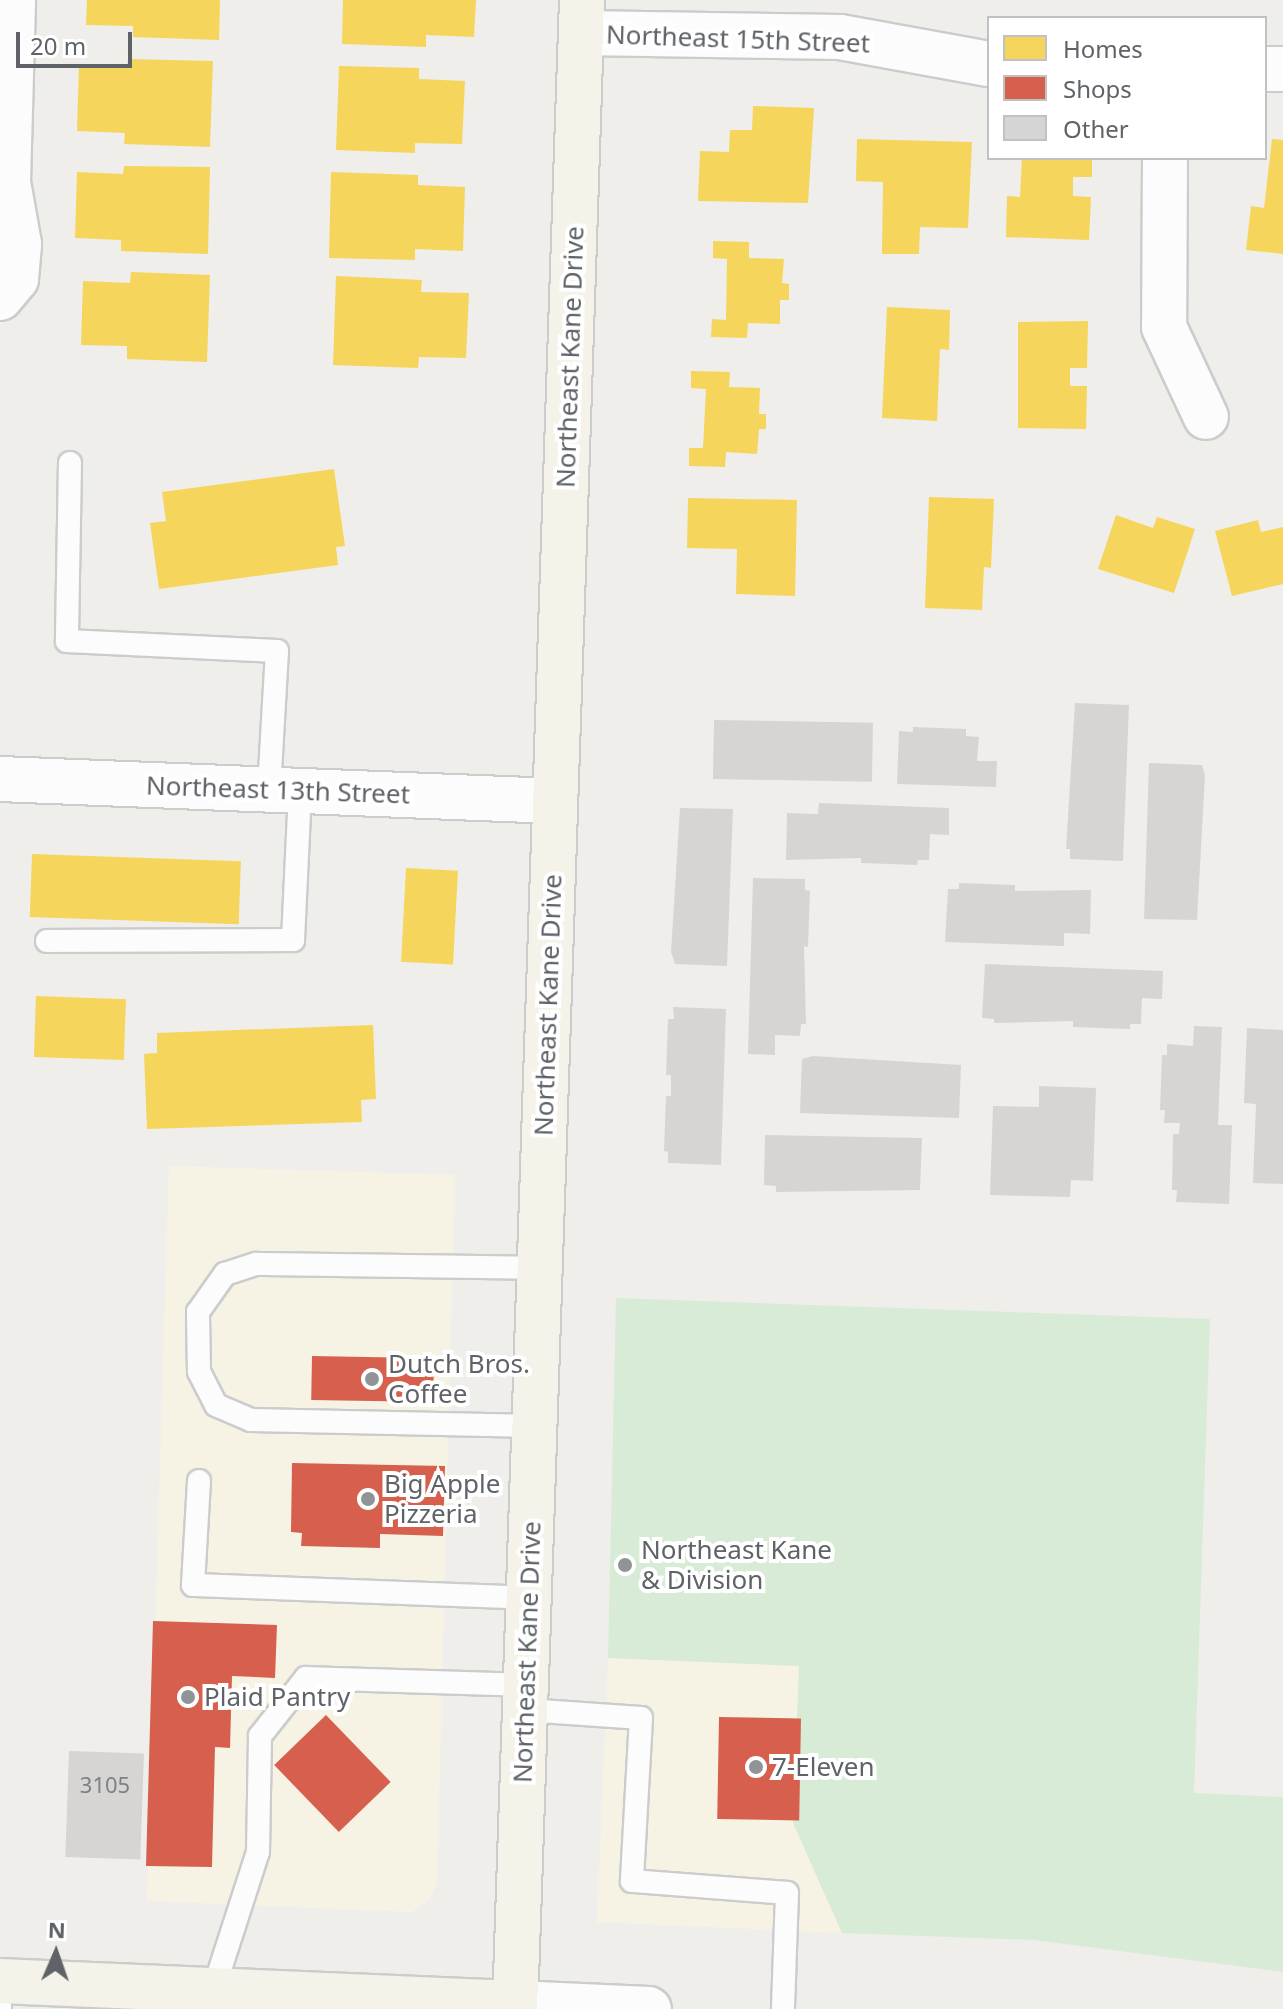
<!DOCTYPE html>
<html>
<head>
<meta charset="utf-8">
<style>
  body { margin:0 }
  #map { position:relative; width:1283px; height:2009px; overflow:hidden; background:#efeeea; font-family:"Noto Sans",sans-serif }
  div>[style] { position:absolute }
  .commercial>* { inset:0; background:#f7f3e4 }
  .green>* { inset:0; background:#d8ebd6 }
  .homes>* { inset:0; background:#f6d55c; transform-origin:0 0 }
  .shops>* { inset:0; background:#d6604d; transform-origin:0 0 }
  .building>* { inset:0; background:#d6d5d3; transform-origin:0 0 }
  .roads { filter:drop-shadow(2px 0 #cbcccc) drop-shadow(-2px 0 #cbcccc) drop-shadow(0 2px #cbcccc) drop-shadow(0 -2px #cbcccc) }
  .service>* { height:22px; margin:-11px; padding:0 11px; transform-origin:11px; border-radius:11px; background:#fdfcfc }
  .minor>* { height:44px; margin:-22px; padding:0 22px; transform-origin:22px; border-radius:22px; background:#fdfcfc }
  .tertiary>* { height:44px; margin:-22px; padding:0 22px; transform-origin:22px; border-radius:22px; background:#fdfcfc }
  .primary>* { height:44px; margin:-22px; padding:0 22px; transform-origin:22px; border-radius:22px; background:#f4f2e9 }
  .dots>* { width:22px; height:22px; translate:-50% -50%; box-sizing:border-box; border:4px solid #fff; border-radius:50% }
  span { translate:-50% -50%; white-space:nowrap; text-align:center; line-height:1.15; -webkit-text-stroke:8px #fff; paint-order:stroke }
  .number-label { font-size:22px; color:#7e8184 }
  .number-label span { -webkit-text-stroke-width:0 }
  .street-label { font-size:26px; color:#5f6368 }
  .poi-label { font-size:26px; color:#5f6368 }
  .left { translate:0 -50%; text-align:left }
  .legend { position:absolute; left:987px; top:16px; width:280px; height:144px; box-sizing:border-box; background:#fff; border:2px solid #bfc1c3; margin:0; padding:10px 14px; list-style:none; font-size:24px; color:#5f6368 }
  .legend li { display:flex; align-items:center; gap:16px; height:40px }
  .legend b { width:40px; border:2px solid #bfc1c3 }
  .north { position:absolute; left:16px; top:1913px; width:80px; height:80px; -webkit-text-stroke:6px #fff; paint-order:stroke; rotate:2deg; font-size:22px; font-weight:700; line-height:32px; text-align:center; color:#5f6368 }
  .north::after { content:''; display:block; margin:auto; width:28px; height:36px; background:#5f6368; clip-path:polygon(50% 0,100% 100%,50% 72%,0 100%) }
  .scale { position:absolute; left:16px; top:32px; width:116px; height:36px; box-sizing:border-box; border:4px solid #5f6368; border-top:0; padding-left:10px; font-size:24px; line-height:28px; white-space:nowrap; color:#5f6368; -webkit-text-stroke:6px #fff; paint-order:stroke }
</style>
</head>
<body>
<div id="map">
  <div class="commercial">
    <div style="clip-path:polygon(169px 1166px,455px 1175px,437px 1882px,429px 1900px,412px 1912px,147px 1901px)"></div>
    <div style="clip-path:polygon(608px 1658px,799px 1666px,793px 1823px,842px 1933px,597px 1922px)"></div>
  </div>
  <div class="green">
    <div style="clip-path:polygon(616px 1298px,1210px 1319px,1194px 1793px,1283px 1797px,1283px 1972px,1034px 1940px,842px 1933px,793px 1823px,799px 1666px,608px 1658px)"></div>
  </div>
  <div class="homes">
    <div style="clip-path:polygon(87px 0,220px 0,219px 40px,133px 37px,133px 26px,86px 25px)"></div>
    <div style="clip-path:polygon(343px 0,476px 0,474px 37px,426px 35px,426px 47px,342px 44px)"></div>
    <div style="clip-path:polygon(128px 59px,213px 61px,210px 147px,124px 144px,125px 133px,77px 131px,79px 66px,127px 68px)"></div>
    <div style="clip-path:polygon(339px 66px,419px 68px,419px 79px,465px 81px,462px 144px,415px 143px,415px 153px,336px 150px)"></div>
    <div style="clip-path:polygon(753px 106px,814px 108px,808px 203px,698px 201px,700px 151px,729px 152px,730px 130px,752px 130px)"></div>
    <div style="clip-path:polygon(857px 139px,972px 142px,968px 228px,920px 227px,919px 254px,882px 254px,883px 182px,856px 181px)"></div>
    <div style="clip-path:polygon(1272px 139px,1283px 140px,1283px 254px,1246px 250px,1251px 206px,1264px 208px)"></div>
    <div style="clip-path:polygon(1022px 158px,1092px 158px,1092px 177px,1073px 177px,1073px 196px,1091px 197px,1089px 240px,1006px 237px,1007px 196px,1020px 197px)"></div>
    <div style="clip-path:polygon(124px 166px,210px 167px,208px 254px,121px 251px,121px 240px,75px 238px,77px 172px,123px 174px)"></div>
    <div style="clip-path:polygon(331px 172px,418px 175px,418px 185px,465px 187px,463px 251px,415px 249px,415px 260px,329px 258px)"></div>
    <div style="clip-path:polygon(713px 241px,749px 242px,749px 258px,784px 259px,782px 283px,789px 284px,789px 300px,780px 300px,780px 324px,748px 323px,747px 338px,711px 337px,712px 319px,726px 320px,727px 259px,713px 258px)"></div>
    <div style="clip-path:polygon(131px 272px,210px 275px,207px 362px,127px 359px,127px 346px,81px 345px,83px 281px,130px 283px)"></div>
    <div style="clip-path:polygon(336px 276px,422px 280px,421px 292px,469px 293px,466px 358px,419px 357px,418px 368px,333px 365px)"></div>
    <div style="clip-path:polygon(887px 307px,950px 310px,949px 350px,940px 349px,937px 421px,882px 418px)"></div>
    <div style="clip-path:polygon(1088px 321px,1087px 368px,1070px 368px,1070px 386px,1087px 386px,1086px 429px,1018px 428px,1018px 322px)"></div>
    <div style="clip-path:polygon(691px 371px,730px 372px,729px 387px,760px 388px,759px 414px,766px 414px,766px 429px,759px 429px,757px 454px,726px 452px,725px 467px,689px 466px,689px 448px,703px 448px,706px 389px,691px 388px)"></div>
    <div style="clip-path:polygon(334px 469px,345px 546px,336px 547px,338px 565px,159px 589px,150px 523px,166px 521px,162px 492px)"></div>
    <div style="clip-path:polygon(929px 497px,994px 499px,991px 568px,984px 567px,982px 610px,925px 608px)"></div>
    <div style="clip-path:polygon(688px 498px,797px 500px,795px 596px,736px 594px,737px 549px,687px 548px)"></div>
    <div style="clip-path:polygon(1116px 515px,1153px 528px,1157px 517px,1195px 529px,1174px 593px,1098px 569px)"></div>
    <div style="clip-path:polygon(1258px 520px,1261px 532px,1283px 527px,1283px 584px,1232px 596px,1215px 531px)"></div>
    <div style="left:32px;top:854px;width:209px;height:63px;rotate:2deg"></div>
    <div style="left:406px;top:868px;width:52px;height:94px;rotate:3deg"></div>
    <div style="left:36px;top:996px;width:90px;height:61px;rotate:2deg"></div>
    <div style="clip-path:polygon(373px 1025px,376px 1099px,361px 1100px,362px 1122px,147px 1129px,144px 1054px,157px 1053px,157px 1033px)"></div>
  </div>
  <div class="shops">
    <div style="left:312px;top:1356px;width:122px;height:44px;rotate:1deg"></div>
    <div style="clip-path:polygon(292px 1463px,445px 1466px,443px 1536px,380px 1534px,380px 1548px,301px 1546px,302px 1533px,291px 1532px)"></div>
    <div style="clip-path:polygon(153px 1621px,277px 1625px,275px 1678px,232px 1676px,230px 1748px,215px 1747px,212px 1867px,146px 1866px)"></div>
    <div style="left:326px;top:1715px;width:93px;height:72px;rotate:46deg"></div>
    <div style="left:719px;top:1717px;width:82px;height:102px;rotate:1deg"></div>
  </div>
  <div class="building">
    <div style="clip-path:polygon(1075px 703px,1129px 705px,1123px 861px,1070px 859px,1070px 849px,1066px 849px)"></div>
    <div style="left:714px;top:720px;width:159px;height:59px;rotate:1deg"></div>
    <div style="clip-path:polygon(913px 727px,966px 729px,966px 736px,979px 737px,977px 761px,997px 761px,996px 787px,897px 784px,899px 731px,913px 732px)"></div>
    <div style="clip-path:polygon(1149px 763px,1202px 765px,1205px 775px,1197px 920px,1144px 919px)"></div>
    <div style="clip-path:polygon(819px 803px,949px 808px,949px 835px,930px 834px,929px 860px,918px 860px,917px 865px,861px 863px,861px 858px,786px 860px,787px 813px,818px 814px)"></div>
    <div style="clip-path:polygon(680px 808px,733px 809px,727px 966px,675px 964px,671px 952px)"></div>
    <div style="clip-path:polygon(753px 878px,805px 879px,805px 890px,810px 891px,808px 947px,804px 946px,806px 1024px,801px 1024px,800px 1036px,775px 1035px,775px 1055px,748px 1054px)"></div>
    <div style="clip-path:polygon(959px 883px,1015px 885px,1015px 891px,1091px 890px,1090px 934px,1064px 933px,1064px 946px,945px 942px,948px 889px,959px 889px)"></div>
    <div style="clip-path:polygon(985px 964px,1163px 971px,1162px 999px,1142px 998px,1141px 1024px,1130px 1024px,1130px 1029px,1073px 1027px,1073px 1021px,994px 1023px,994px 1019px,982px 1018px)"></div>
    <div style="clip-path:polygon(673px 1007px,726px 1009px,721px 1165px,668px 1163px,668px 1152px,664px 1151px,666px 1096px,671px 1096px,671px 1075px,666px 1075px,668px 1019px,674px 1019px)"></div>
    <div style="clip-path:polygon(1194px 1026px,1222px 1027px,1218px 1125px,1232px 1125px,1229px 1204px,1176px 1202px,1177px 1190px,1172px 1190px,1173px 1134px,1179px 1134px,1180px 1123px,1164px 1123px,1165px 1110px,1160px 1110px,1162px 1055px,1167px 1055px,1167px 1044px,1193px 1046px)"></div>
    <div style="clip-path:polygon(1247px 1028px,1283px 1030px,1283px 1184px,1253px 1183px,1256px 1104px,1244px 1103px)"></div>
    <div style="clip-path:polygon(813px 1056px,961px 1065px,959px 1118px,800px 1113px,802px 1059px)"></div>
    <div style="clip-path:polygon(1039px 1086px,1096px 1088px,1093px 1181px,1071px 1180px,1070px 1197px,990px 1195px,993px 1106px,1039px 1107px)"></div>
    <div style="clip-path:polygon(765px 1135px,922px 1138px,920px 1190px,776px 1192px,776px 1186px,764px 1185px)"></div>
    <div style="left:69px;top:1751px;width:75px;height:106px;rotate:2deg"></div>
  </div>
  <div class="roads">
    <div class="service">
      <div style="left:70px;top:463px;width:178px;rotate:91deg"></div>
      <div style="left:67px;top:641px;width:210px;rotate:2.7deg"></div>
      <div style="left:277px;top:651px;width:139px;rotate:93.3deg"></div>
      <div style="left:47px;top:941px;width:246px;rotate:-0.2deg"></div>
      <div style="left:293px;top:940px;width:149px;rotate:-87.3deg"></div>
      <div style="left:535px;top:1426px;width:284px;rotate:-178.8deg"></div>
      <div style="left:251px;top:1420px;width:38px;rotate:-157deg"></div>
      <div style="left:216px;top:1405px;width:37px;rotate:-117deg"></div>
      <div style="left:199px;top:1372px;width:60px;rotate:-91deg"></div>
      <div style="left:198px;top:1312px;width:47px;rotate:-54.6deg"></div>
      <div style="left:225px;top:1274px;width:33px;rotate:-18deg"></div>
      <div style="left:256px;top:1264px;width:284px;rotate:0.8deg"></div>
      <div style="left:199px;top:1481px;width:104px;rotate:93.3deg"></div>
      <div style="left:193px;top:1585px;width:336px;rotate:2.2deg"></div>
      <div style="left:526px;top:1710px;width:115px;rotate:4deg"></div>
      <div style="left:641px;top:1718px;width:163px;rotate:93.2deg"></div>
      <div style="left:632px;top:1881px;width:155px;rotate:4.4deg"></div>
      <div style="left:787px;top:1893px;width:116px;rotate:92deg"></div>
      <div style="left:213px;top:1991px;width:146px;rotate:-72.1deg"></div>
      <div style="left:258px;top:1852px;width:116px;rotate:-89deg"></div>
      <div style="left:260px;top:1736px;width:74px;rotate:-51.6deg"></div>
      <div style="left:306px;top:1678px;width:220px;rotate:1.8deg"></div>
      <div style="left:0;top:2009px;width:28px;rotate:-90deg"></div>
    </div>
    <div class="minor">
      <div style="left:581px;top:33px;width:259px;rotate:0.9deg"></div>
      <div style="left:840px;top:37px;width:151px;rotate:10.3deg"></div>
      <div style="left:1265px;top:69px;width:18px"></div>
      <div style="left:1165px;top:158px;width:169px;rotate:90.3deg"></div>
      <div style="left:1164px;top:327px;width:99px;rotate:65deg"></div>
      <div style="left:0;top:298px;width:25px;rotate:-50deg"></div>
      <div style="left:16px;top:279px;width:35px;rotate:-85deg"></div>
      <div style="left:19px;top:244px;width:63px;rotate:-100.1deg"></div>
      <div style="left:8px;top:182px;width:182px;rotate:-88.4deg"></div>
      <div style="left:0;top:779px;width:555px;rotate:2.27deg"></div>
    </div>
    <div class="tertiary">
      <div style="left:515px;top:2003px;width:134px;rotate:2.6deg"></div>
    </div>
    <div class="primary">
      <div style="left:0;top:1981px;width:515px;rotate:2.45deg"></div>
      <div style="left:515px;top:2009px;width:2010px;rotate:-88.09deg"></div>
    </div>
  </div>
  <div class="dots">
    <div style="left:372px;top:1379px;background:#919496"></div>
    <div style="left:368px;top:1499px;background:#919496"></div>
    <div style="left:625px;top:1565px;background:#919496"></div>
    <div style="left:188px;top:1697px;background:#919496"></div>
    <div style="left:756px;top:1767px;background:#919496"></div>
  </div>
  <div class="number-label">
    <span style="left:105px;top:1785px">3105</span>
  </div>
  <div class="street-label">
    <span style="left:738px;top:39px;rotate:2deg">Northeast 15th Street</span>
    <span style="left:570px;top:357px;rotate:-88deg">Northeast Kane Drive</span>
    <span style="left:278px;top:790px;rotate:2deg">Northeast 13th Street</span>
    <span style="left:548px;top:1005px;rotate:-88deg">Northeast Kane Drive</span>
    <span style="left:527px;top:1652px;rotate:-88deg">Northeast Kane Drive</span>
  </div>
  <div class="poi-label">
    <span class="left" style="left:388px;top:1379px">Dutch Bros.<br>Coffee</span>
    <span class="left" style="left:384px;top:1499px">Big Apple<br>Pizzeria</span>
    <span class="left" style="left:641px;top:1565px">Northeast Kane<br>&amp; Division</span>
    <span class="left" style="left:204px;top:1697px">Plaid Pantry</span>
    <span class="left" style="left:772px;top:1767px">7-Eleven</span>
  </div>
  <ul class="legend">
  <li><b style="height:22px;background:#f6d55c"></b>Homes</li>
  <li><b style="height:22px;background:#d6604d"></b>Shops</li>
  <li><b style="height:22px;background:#d6d5d3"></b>Other</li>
  </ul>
  <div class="north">N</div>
  <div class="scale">20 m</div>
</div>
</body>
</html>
